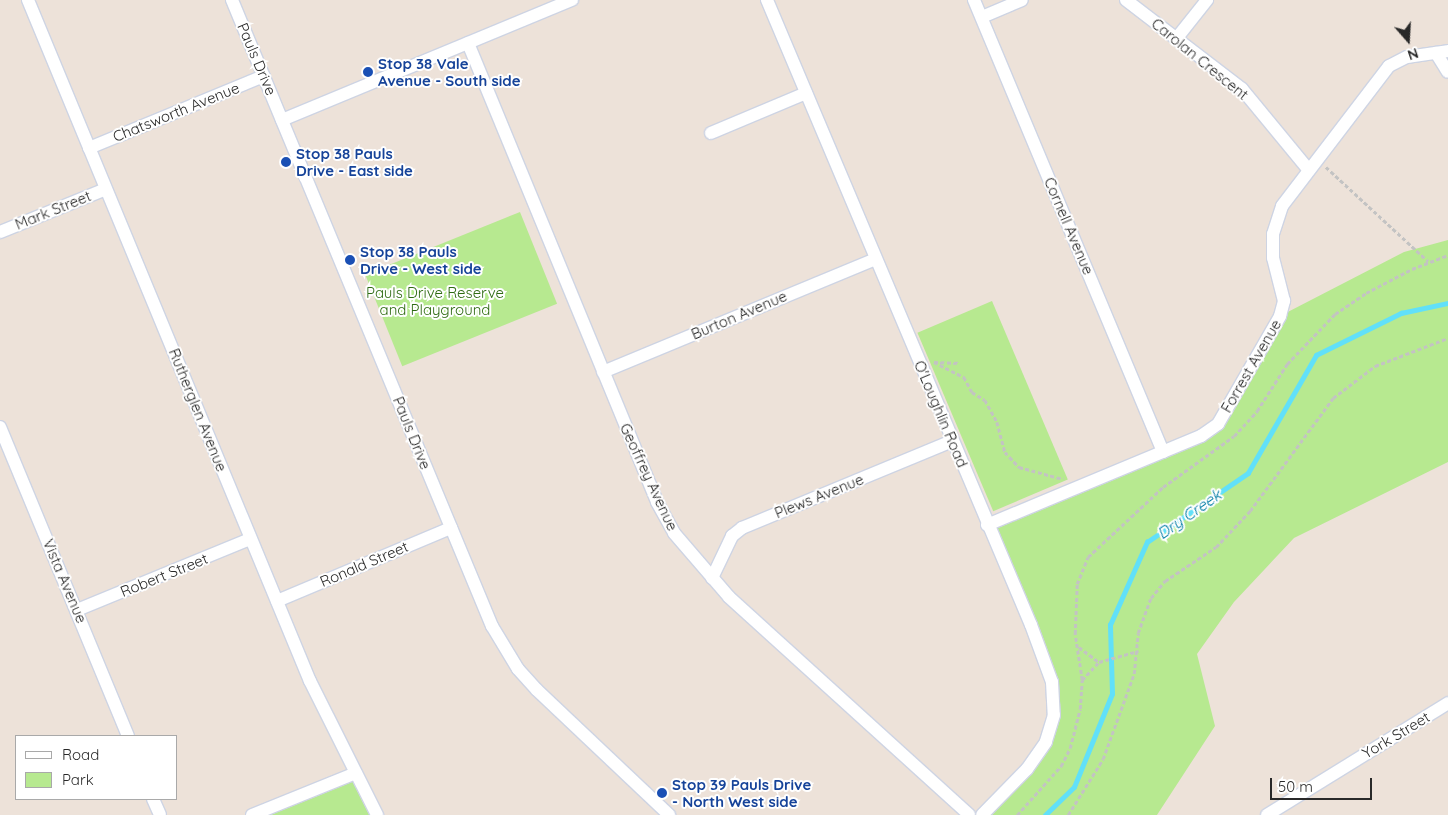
<!DOCTYPE html>
<html>
<head>
<meta charset="utf-8">
<style>
  body { margin:0 }
  #map { position:relative; width:1448px; height:815px; overflow:hidden; background:#ede2d9; font-family:Quicksand,sans-serif }
  div>[style] { position:absolute }
  .green>* { inset:0; background:#b7e990; transform-origin:0 0 }
  .stream>* { height:4.5px; margin:-2.25px; padding:0 2.25px; transform-origin:2.25px; border-radius:2.25px; background:#61e0f9 }
  .path>* { height:2.5px; margin-top:-1.25px; transform-origin:0; background:repeating-linear-gradient(90deg,#c3c3c3 0 4px,transparent 0 6.5px) }
  .roads { filter:drop-shadow(1px 0 #ced4e3) drop-shadow(-1px 0 #ced4e3) drop-shadow(0 1px #ced4e3) drop-shadow(0 -1px #ced4e3) }
  .minor>* { height:12px; margin:-6px; padding:0 6px; transform-origin:6px; border-radius:6px; background:#fff }
  .dots>* { width:14px; height:14px; translate:-50% -50%; box-sizing:border-box; border:2px solid #fff; border-radius:50% }
  span { translate:-50% -50%; white-space:nowrap; text-align:center; line-height:1.15; -webkit-text-stroke:4px #fff; paint-order:stroke }
  .street-label { font-size:15px; color:#292929 }
  .transit-label { font-size:15px; color:#164399; font-weight:700 }
  .left { translate:0 -50%; text-align:left }
  .park-label { font-size:15px; color:#2f6b13 }
  .water-label { font-size:16px; color:#017da4; font-style:italic }
  .legend { position:absolute; left:15px; top:735px; width:162px; height:65px; box-sizing:border-box; background:#fff; border:1px solid #a9a9a9; margin:0; padding:6px 9px; list-style:none; font-size:15px; color:#292929 }
  .legend li { display:flex; align-items:center; gap:10px; height:25px }
  .legend b { width:25px; border:1px solid #a9a9a9 }
  .north { position:absolute; left:1383px; top:15px; width:50px; height:50px; -webkit-text-stroke:4px #fff; paint-order:stroke; rotate:161deg; font-size:14px; font-weight:700; line-height:20px; text-align:center; color:#292929 }
  .north::after { content:''; display:block; margin:auto; width:18px; height:22px; background:#292929; clip-path:polygon(50% 0,100% 100%,50% 72%,0 100%) }
  .scale { position:absolute; left:1270px; top:778px; width:102px; height:22px; box-sizing:border-box; border:2px solid #292929; border-top:0; padding-left:6px; font-size:15px; line-height:18px; white-space:nowrap; color:#292929; -webkit-text-stroke:4px #fff; paint-order:stroke }
</style>
</head>
<body>
<div id="map">
  <div class="green">
    <div style="left:520px;top:212px;width:99px;height:167px;rotate:68deg"></div>
    <div style="clip-path:polygon(1448px 240px,1448px 462px,1294px 538px,1234px 602px,1197px 654px,1215px 726px,1157px 815px,982px 815px,1040px 753px,1054px 690px,987px 525px,1208px 433px,1280px 316px,1404px 252px)"></div>
    <div style="left:992px;top:301px;width:194px;height:81px;rotate:67deg"></div>
    <div style="clip-path:polygon(356px 773px,377px 815px,252px 815px)"></div>
  </div>
  <div class="stream">
    <div style="left:1045px;top:815px;width:40px;rotate:-44deg"></div>
    <div style="left:1074px;top:787px;width:100px;rotate:-67.8deg"></div>
    <div style="left:1112px;top:694px;width:69px;rotate:-91.7deg"></div>
    <div style="left:1110px;top:625px;width:91px;rotate:-66deg"></div>
    <div style="left:1147px;top:542px;width:122px;rotate:-34.3deg"></div>
    <div style="left:1248px;top:473px;width:136px;rotate:-60deg"></div>
    <div style="left:1316px;top:355px;width:95px;rotate:-26.3deg"></div>
    <div style="left:1401px;top:313px;width:48px;rotate:-12deg"></div>
  </div>
  <div class="path">
    <div style="left:1326px;top:167px;width:139px;rotate:42.7deg"></div>
    <div style="left:934px;top:362px;width:34px;rotate:27deg"></div>
    <div style="left:964px;top:377px;width:17px;rotate:62deg"></div>
    <div style="left:972px;top:392px;width:15px;rotate:32deg"></div>
    <div style="left:985px;top:400px;width:25px;rotate:61deg"></div>
    <div style="left:997px;top:422px;width:31px;rotate:75deg"></div>
    <div style="left:1005px;top:452px;width:21px;rotate:47deg"></div>
    <div style="left:1019px;top:467px;width:46px;rotate:15.3deg"></div>
    <div style="left:934px;top:362px;width:26px;rotate:2deg"></div>
    <div style="left:1079px;top:647px;width:25px;rotate:37deg"></div>
    <div style="left:1082px;top:680px;width:25px;rotate:-47deg"></div>
    <div style="left:1099px;top:662px;width:41px;rotate:-15.8deg"></div>
    <div style="left:1017px;top:815px;width:66px;rotate:-48.1deg"></div>
    <div style="left:1061px;top:766px;width:20px;rotate:-63deg"></div>
    <div style="left:1070px;top:748px;width:40px;rotate:-75.6deg"></div>
    <div style="left:1080px;top:709px;width:29px;rotate:-86deg"></div>
    <div style="left:1082px;top:680px;width:47px;rotate:-98.7deg"></div>
    <div style="left:1075px;top:634px;width:50px;rotate:-87.7deg"></div>
    <div style="left:1077px;top:584px;width:29px;rotate:-68deg"></div>
    <div style="left:1088px;top:557px;width:103px;rotate:-43deg"></div>
    <div style="left:1163px;top:487px;width:87px;rotate:-35.7deg"></div>
    <div style="left:1234px;top:436px;width:34px;rotate:-47deg"></div>
    <div style="left:1257px;top:411px;width:56px;rotate:-57.4deg"></div>
    <div style="left:1287px;top:364px;width:69px;rotate:-46.2deg"></div>
    <div style="left:1335px;top:314px;width:37px;rotate:-34deg"></div>
    <div style="left:1366px;top:293px;width:52px;rotate:-27.6deg"></div>
    <div style="left:1412px;top:269px;width:39px;rotate:-21deg"></div>
    <div style="left:1068px;top:815px;width:66px;rotate:-58deg"></div>
    <div style="left:1103px;top:759px;width:90px;rotate:-70deg"></div>
    <div style="left:1134px;top:674px;width:41px;rotate:-84.4deg"></div>
    <div style="left:1138px;top:633px;width:37px;rotate:-70deg"></div>
    <div style="left:1151px;top:598px;width:22px;rotate:-51deg"></div>
    <div style="left:1165px;top:581px;width:61px;rotate:-33.7deg"></div>
    <div style="left:1216px;top:547px;width:50px;rotate:-46.6deg"></div>
    <div style="left:1250px;top:511px;width:140px;rotate:-53.7deg"></div>
    <div style="left:1333px;top:398px;width:53px;rotate:-37.3deg"></div>
    <div style="left:1375px;top:366px;width:78px;rotate:-21deg"></div>
  </div>
  <div class="roads">
    <div class="minor">
      <div style="left:28px;top:0;width:737px;rotate:67.51deg"></div>
      <div style="left:310px;top:681px;width:150px;rotate:63.4deg"></div>
      <div style="left:232px;top:0;width:678px;rotate:67.45deg"></div>
      <div style="left:492px;top:626px;width:50px;rotate:58.8deg"></div>
      <div style="left:518px;top:669px;width:28px;rotate:48deg"></div>
      <div style="left:537px;top:690px;width:182px;rotate:43.4deg"></div>
      <div style="left:767px;top:0;width:678px;rotate:67.1deg"></div>
      <div style="left:1031px;top:625px;width:61px;rotate:69.8deg"></div>
      <div style="left:1052px;top:682px;width:33px;rotate:87deg"></div>
      <div style="left:1054px;top:715px;width:28px;rotate:107deg"></div>
      <div style="left:1046px;top:742px;width:33px;rotate:125deg"></div>
      <div style="left:1027px;top:769px;width:64px;rotate:134.4deg"></div>
      <div style="left:974px;top:0;width:490px;rotate:67.3deg"></div>
      <div style="left:1126px;top:0;width:146px;rotate:37.5deg"></div>
      <div style="left:1242px;top:89px;width:104px;rotate:50.5deg"></div>
      <div style="left:982px;top:17px;width:43px;rotate:-23deg"></div>
      <div style="left:1176px;top:39px;width:50px;rotate:-51.5deg"></div>
      <div style="left:468px;top:43px;width:496px;rotate:67.6deg"></div>
      <div style="left:657px;top:502px;width:35px;rotate:61deg"></div>
      <div style="left:674px;top:533px;width:84px;rotate:49.3deg"></div>
      <div style="left:729px;top:597px;width:324px;rotate:42.2deg"></div>
      <div style="left:1436px;top:53px;width:22px;rotate:58deg"></div>
      <div style="left:282px;top:120px;width:314px;rotate:-22.5deg"></div>
      <div style="left:711px;top:133px;width:103px;rotate:-22.8deg"></div>
      <div style="left:89px;top:148px;width:189px;rotate:-22.4deg"></div>
      <div style="left:0;top:232px;width:114px;rotate:-22.1deg"></div>
      <div style="left:603px;top:372px;width:295px;rotate:-22.5deg"></div>
      <div style="left:0;top:427px;width:334px;rotate:67.5deg"></div>
      <div style="left:987px;top:525px;width:232px;rotate:-22.6deg"></div>
      <div style="left:1201px;top:436px;width:21px;rotate:-35deg"></div>
      <div style="left:1218px;top:424px;width:125px;rotate:-60.1deg"></div>
      <div style="left:1280px;top:316px;width:16px;rotate:-75deg"></div>
      <div style="left:1284px;top:301px;width:44px;rotate:-104.3deg"></div>
      <div style="left:1273px;top:258px;width:24px;rotate:-90deg"></div>
      <div style="left:1273px;top:234px;width:29px;rotate:-72deg"></div>
      <div style="left:1282px;top:206px;width:176px;rotate:-52.6deg"></div>
      <div style="left:1389px;top:66px;width:20px;rotate:-27deg"></div>
      <div style="left:1407px;top:57px;width:41px;rotate:-8.3deg"></div>
      <div style="left:712px;top:578px;width:47px;rotate:-64.5deg"></div>
      <div style="left:732px;top:536px;width:13px;rotate:-39deg"></div>
      <div style="left:742px;top:528px;width:227px;rotate:-22.5deg"></div>
      <div style="left:277px;top:601px;width:189px;rotate:-22.8deg"></div>
      <div style="left:77px;top:610px;width:187px;rotate:-22.3deg"></div>
      <div style="left:153px;top:799px;width:17px;rotate:66deg"></div>
      <div style="left:252px;top:815px;width:112px;rotate:-22deg"></div>
      <div style="left:1267px;top:815px;width:213px;rotate:-31.7deg"></div>
    </div>
  </div>
  <div class="dots">
    <div style="left:368px;top:72px;background:#1a4fb4"></div>
    <div style="left:286px;top:162px;background:#1a4fb4"></div>
    <div style="left:350px;top:260px;background:#1a4fb4"></div>
    <div style="left:662px;top:793px;background:#1a4fb4"></div>
  </div>
  <div class="street-label">
    <span style="left:257px;top:59px;rotate:67deg">Pauls Drive</span>
    <span style="left:1200px;top:59px;rotate:39deg">Carolan Crescent</span>
    <span style="left:176px;top:112px;rotate:-22deg">Chatsworth Avenue</span>
    <span style="left:53px;top:210px;rotate:-22deg">Mark Street</span>
    <span style="left:1069px;top:226px;rotate:67deg">Cornell Avenue</span>
    <span style="left:739px;top:315px;rotate:-23deg">Burton Avenue</span>
    <span style="left:1251px;top:366px;rotate:-60deg">Forrest Avenue</span>
    <span style="left:198px;top:410px;rotate:68deg">Rutherglen Avenue</span>
    <span style="left:941px;top:414px;rotate:67deg">O'Loughlin Road</span>
    <span style="left:412px;top:433px;rotate:68deg">Pauls Drive</span>
    <span style="left:649px;top:477px;rotate:65deg">Geoffrey Avenue</span>
    <span style="left:819px;top:496px;rotate:-22deg">Plews Avenue</span>
    <span style="left:364px;top:564px;rotate:-23deg">Ronald Street</span>
    <span style="left:164px;top:575px;rotate:-22deg">Robert Street</span>
    <span style="left:65px;top:581px;rotate:67deg">Vista Avenue</span>
    <span style="left:1396px;top:735px;rotate:-31deg">York Street</span>
  </div>
  <div class="transit-label">
    <span class="left" style="left:378px;top:72px">Stop 38 Vale<br>Avenue - South side</span>
    <span class="left" style="left:296px;top:162px">Stop 38 Pauls<br>Drive - East side</span>
    <span class="left" style="left:360px;top:260px">Stop 38 Pauls<br>Drive - West side</span>
    <span class="left" style="left:672px;top:793px">Stop 39 Pauls Drive<br>- North West side</span>
  </div>
  <div class="park-label">
    <span style="left:435px;top:301px">Pauls Drive Reserve<br>and Playground</span>
  </div>
  <div class="water-label">
    <span style="left:1189px;top:514px;rotate:-35deg">Dry Creek</span>
  </div>
  <ul class="legend">
  <li><b style="height:6px;background:#fff"></b>Road</li>
  <li><b style="height:14px;background:#b7e990"></b>Park</li>
  </ul>
  <div class="north">N</div>
  <div class="scale">50 m</div>
</div>
</body>
</html>
